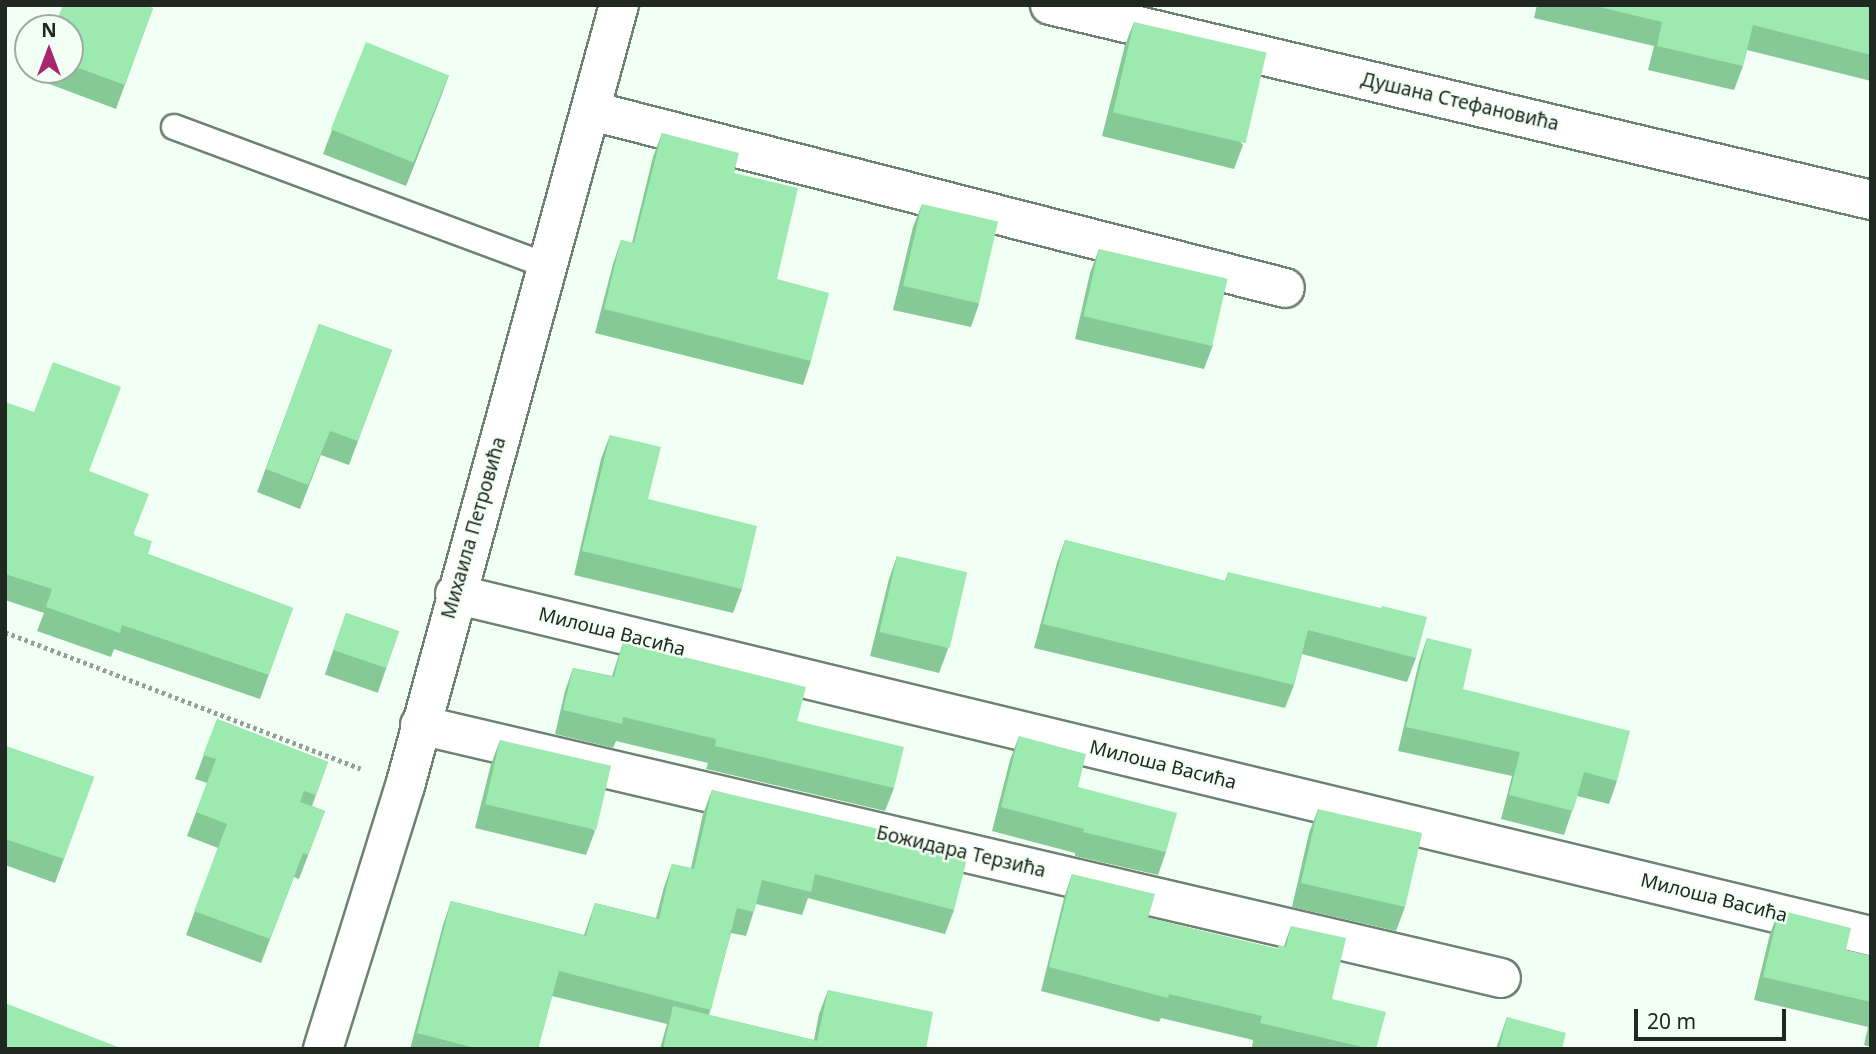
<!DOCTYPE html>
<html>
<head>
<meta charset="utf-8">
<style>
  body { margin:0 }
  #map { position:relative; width:1876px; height:1054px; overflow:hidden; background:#f2fff4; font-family:"Noto Sans",sans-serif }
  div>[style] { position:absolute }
  .path>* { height:4.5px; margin-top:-2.25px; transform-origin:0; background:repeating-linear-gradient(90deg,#949f96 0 3.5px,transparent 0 7px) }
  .roads { filter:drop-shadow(2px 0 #6e8272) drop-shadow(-2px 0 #6e8272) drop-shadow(0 2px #6e8272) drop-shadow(0 -2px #6e8272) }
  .lane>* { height:24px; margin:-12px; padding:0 12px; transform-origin:12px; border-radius:12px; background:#fff }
  .street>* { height:38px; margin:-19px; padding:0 19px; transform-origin:19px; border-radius:19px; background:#fff }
  .wall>* { inset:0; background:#86c997; transform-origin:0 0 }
  .shaded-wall>* { inset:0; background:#6da47b }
  .building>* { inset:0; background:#9ceab0; transform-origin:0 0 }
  span { translate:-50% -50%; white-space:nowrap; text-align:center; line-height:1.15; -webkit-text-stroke:5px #f2fff4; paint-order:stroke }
  .street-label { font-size:19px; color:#202822 }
  .frame { position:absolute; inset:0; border:7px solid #202822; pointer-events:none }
  .north { position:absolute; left:14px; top:14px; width:70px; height:70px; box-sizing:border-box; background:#f2fff4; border:2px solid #9ea9a0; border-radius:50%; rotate:0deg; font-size:19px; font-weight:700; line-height:28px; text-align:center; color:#202822 }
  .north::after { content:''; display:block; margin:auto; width:24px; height:32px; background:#a82571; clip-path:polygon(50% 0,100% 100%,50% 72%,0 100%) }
  .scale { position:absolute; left:1634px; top:1009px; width:152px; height:32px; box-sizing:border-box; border:4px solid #202822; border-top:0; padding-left:9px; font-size:21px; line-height:24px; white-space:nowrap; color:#202822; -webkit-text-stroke:5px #f2fff4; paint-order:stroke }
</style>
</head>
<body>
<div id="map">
  <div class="path">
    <div style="left:5px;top:632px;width:381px;rotate:21deg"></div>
  </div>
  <div class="roads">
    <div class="lane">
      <div style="left:174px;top:127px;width:399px;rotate:20.4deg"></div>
    </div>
    <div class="street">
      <div style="left:1050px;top:5px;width:844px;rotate:13.36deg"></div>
      <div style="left:592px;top:111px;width:715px;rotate:14.33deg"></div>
      <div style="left:455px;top:594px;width:1457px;rotate:13.58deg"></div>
      <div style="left:420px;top:725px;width:1110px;rotate:13.17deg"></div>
      <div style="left:323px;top:1049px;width:275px;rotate:-72.7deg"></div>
      <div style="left:405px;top:786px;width:810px;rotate:-74.68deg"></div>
    </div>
  </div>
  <div class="wall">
    <div style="clip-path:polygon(1537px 5px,1871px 5px,1871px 81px,1747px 50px,1743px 66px,1734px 90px,1648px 70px,1654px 46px,1534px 18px)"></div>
    <div style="clip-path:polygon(153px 8px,116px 109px,36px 79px,39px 70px,70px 70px,70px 28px)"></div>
    <div style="clip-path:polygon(1134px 22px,1243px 145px,1234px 169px,1102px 136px,1125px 45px)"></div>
    <div style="clip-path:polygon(449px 75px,406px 186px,323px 154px,332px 130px)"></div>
    <div style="clip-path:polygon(662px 133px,734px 173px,777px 279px,811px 361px,803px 385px,595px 333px,613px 264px,621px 240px,632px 243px,653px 157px)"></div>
    <div style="clip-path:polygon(922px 204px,979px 304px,971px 327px,893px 310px,913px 227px)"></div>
    <div style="clip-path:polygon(1099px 249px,1213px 345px,1204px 369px,1075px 339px,1090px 273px)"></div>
    <div style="clip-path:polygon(319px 324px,392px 350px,349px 465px,321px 455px,300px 509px,257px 492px)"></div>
    <div style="clip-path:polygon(5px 402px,89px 472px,148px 554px,293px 608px,260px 699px,114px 649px,111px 657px,37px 631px,44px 613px,5px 600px)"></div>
    <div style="clip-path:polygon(610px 435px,648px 499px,742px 589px,733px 613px,574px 575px,601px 459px)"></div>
    <div style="clip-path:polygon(1065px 540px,1225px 581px,1228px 572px,1416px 658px,1407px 682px,1302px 654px,1294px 685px,1285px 708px,1034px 648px,1057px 563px)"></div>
    <div style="clip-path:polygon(897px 556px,948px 649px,939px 673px,870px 656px,889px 579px)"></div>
    <div style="left:346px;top:613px;width:56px;height:65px;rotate:19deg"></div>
    <div style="clip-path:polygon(1427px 638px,1463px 689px,1617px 781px,1609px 804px,1577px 796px,1564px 835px,1501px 819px,1512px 776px,1398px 751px,1419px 662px)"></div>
    <div style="clip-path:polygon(623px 642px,797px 721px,894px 788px,885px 811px,706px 769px,708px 763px,616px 741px,613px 748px,555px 734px,565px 691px,573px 668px,612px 676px)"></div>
    <div style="clip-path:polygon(217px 719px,328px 762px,312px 806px,325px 811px,299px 879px,294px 877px,261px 963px,186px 935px,218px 848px,187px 836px,207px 783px,195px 779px)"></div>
    <div style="clip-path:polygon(1019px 736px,1078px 787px,1166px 852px,1158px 875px,1075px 856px,1075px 853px,992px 831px,1010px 760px)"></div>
    <div style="clip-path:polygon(500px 740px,595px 831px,586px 855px,475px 828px,491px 764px)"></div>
    <div style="clip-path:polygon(5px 746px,94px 777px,55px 883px,5px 865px)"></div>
    <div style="clip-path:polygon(712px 790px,882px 837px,954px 910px,945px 934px,808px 898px,802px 915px,756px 904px,746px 936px,731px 933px,709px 1015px,814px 1040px,819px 1014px,828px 990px,926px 1049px,660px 1049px,667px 1024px,552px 996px,538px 1049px,410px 1049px,443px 925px,451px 901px,584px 935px,595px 903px,656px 918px,664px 887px,672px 864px,691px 868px,703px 814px)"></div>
    <div style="clip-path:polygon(1318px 809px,1405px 907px,1396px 931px,1292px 907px,1309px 833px)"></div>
    <div style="clip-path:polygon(1072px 874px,1148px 918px,1277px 949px,1284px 946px,1291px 926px,1332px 999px,1376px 1049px,1260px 1049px,1252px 1047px,1253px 1040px,1161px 1018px,1159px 1022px,1041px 991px,1064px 898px)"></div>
    <div style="clip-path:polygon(1779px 910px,1846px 950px,1871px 956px,1871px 1047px,1864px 1045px,1868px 1027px,1754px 1000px,1770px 934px)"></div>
    <div style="clip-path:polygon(1507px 1017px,1562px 1049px,1496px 1049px)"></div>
  </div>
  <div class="shaded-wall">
    <div style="clip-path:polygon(449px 75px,440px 99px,406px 186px,415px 162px)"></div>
  </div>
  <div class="building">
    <div style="clip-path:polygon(63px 5px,145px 5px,153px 8px,125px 85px,70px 65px,70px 28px,54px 28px)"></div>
    <div style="clip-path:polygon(1591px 5px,1871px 5px,1871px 55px,1753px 25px,1743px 66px,1657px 46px,1662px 22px)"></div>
    <div style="left:1134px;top:22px;width:136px;height:93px;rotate:13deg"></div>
    <div style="left:366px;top:42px;width:89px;height:94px;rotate:22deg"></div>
    <div style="clip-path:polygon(662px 133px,739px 153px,734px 173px,798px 188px,777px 279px,829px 293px,811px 361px,604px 309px,621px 240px,634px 243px)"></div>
    <div style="left:922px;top:204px;width:78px;height:84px;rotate:13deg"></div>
    <div style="left:1099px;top:249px;width:132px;height:69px;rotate:13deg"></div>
    <div style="clip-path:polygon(319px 324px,392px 350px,358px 441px,330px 431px,308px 485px,266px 469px)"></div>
    <div style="clip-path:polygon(53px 362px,121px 387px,89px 471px,149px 494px,133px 535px,152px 541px,148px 554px,293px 608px,269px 675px,122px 625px,120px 633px,46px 607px,52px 589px,5px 574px,5px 402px,34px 412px)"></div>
    <div style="clip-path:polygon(610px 435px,661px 447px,648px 499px,757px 526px,742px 589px,582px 551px)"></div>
    <div style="clip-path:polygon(1065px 540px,1226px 581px,1228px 572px,1381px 608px,1382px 606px,1427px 617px,1416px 658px,1308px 630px,1294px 685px,1043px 624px)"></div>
    <div style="left:897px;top:556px;width:72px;height:78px;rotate:13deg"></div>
    <div style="left:346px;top:613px;width:56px;height:39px;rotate:19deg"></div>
    <div style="clip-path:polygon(1427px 638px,1472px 649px,1463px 689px,1630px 731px,1617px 781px,1584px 772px,1573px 811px,1509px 795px,1520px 752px,1406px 727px)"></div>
    <div style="clip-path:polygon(623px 642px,806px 687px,797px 721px,904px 747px,894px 788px,715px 746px,716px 739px,623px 717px,622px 724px,563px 710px,573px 668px,614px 677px)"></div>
    <div style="clip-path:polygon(217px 719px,328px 762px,316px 795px,304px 791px,300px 802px,325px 811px,308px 855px,303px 853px,270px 939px,194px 911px,227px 824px,196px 812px,216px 759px,203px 755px)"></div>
    <div style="clip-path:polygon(1019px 736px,1086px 754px,1078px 787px,1177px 813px,1166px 852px,1083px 832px,1084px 829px,1001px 807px)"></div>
    <div style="left:500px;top:740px;width:114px;height:66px;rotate:13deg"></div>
    <div style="clip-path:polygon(5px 746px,94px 777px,64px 859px,5px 839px)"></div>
    <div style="clip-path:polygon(712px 790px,883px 830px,882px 837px,967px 859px,954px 910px,815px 874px,811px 892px,762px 880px,754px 912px,737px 908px,711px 1010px,559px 971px,538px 1049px,479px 1049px,417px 1033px,451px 901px,586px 936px,595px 903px,659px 919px,672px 864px,694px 869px)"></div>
    <div style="left:1318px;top:809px;width:107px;height:76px;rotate:13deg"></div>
    <div style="clip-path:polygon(1072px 874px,1155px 894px,1148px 918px,1278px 949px,1278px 945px,1286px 947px,1291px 926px,1346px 938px,1332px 999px,1386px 1012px,1376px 1049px,1371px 1049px,1260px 1023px,1262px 1016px,1169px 994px,1168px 998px,1049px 967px)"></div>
    <div style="clip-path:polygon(1779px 910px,1851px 928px,1846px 950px,1871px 956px,1871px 1002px,1763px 977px)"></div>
    <div style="clip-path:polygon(828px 990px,933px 1012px,926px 1049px,663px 1049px,673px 1006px,817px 1041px)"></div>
    <div style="clip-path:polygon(5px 1003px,123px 1049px,5px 1049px)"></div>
    <div style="clip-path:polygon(1507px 1017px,1566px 1033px,1562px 1049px,1499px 1049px)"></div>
  </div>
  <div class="street-label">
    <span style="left:1460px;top:102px;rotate:13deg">Душана Стефановића</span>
    <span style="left:474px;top:528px;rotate:-74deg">Михаила Петровића</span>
    <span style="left:612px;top:632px;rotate:14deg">Милоша Васића</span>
    <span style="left:1163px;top:765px;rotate:14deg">Милоша Васића</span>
    <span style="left:961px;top:852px;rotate:13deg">Божидара Терзића</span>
    <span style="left:1714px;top:898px;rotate:14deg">Милоша Васића</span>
  </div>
  <div class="frame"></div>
  <div class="north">N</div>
  <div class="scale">20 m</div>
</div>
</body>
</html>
